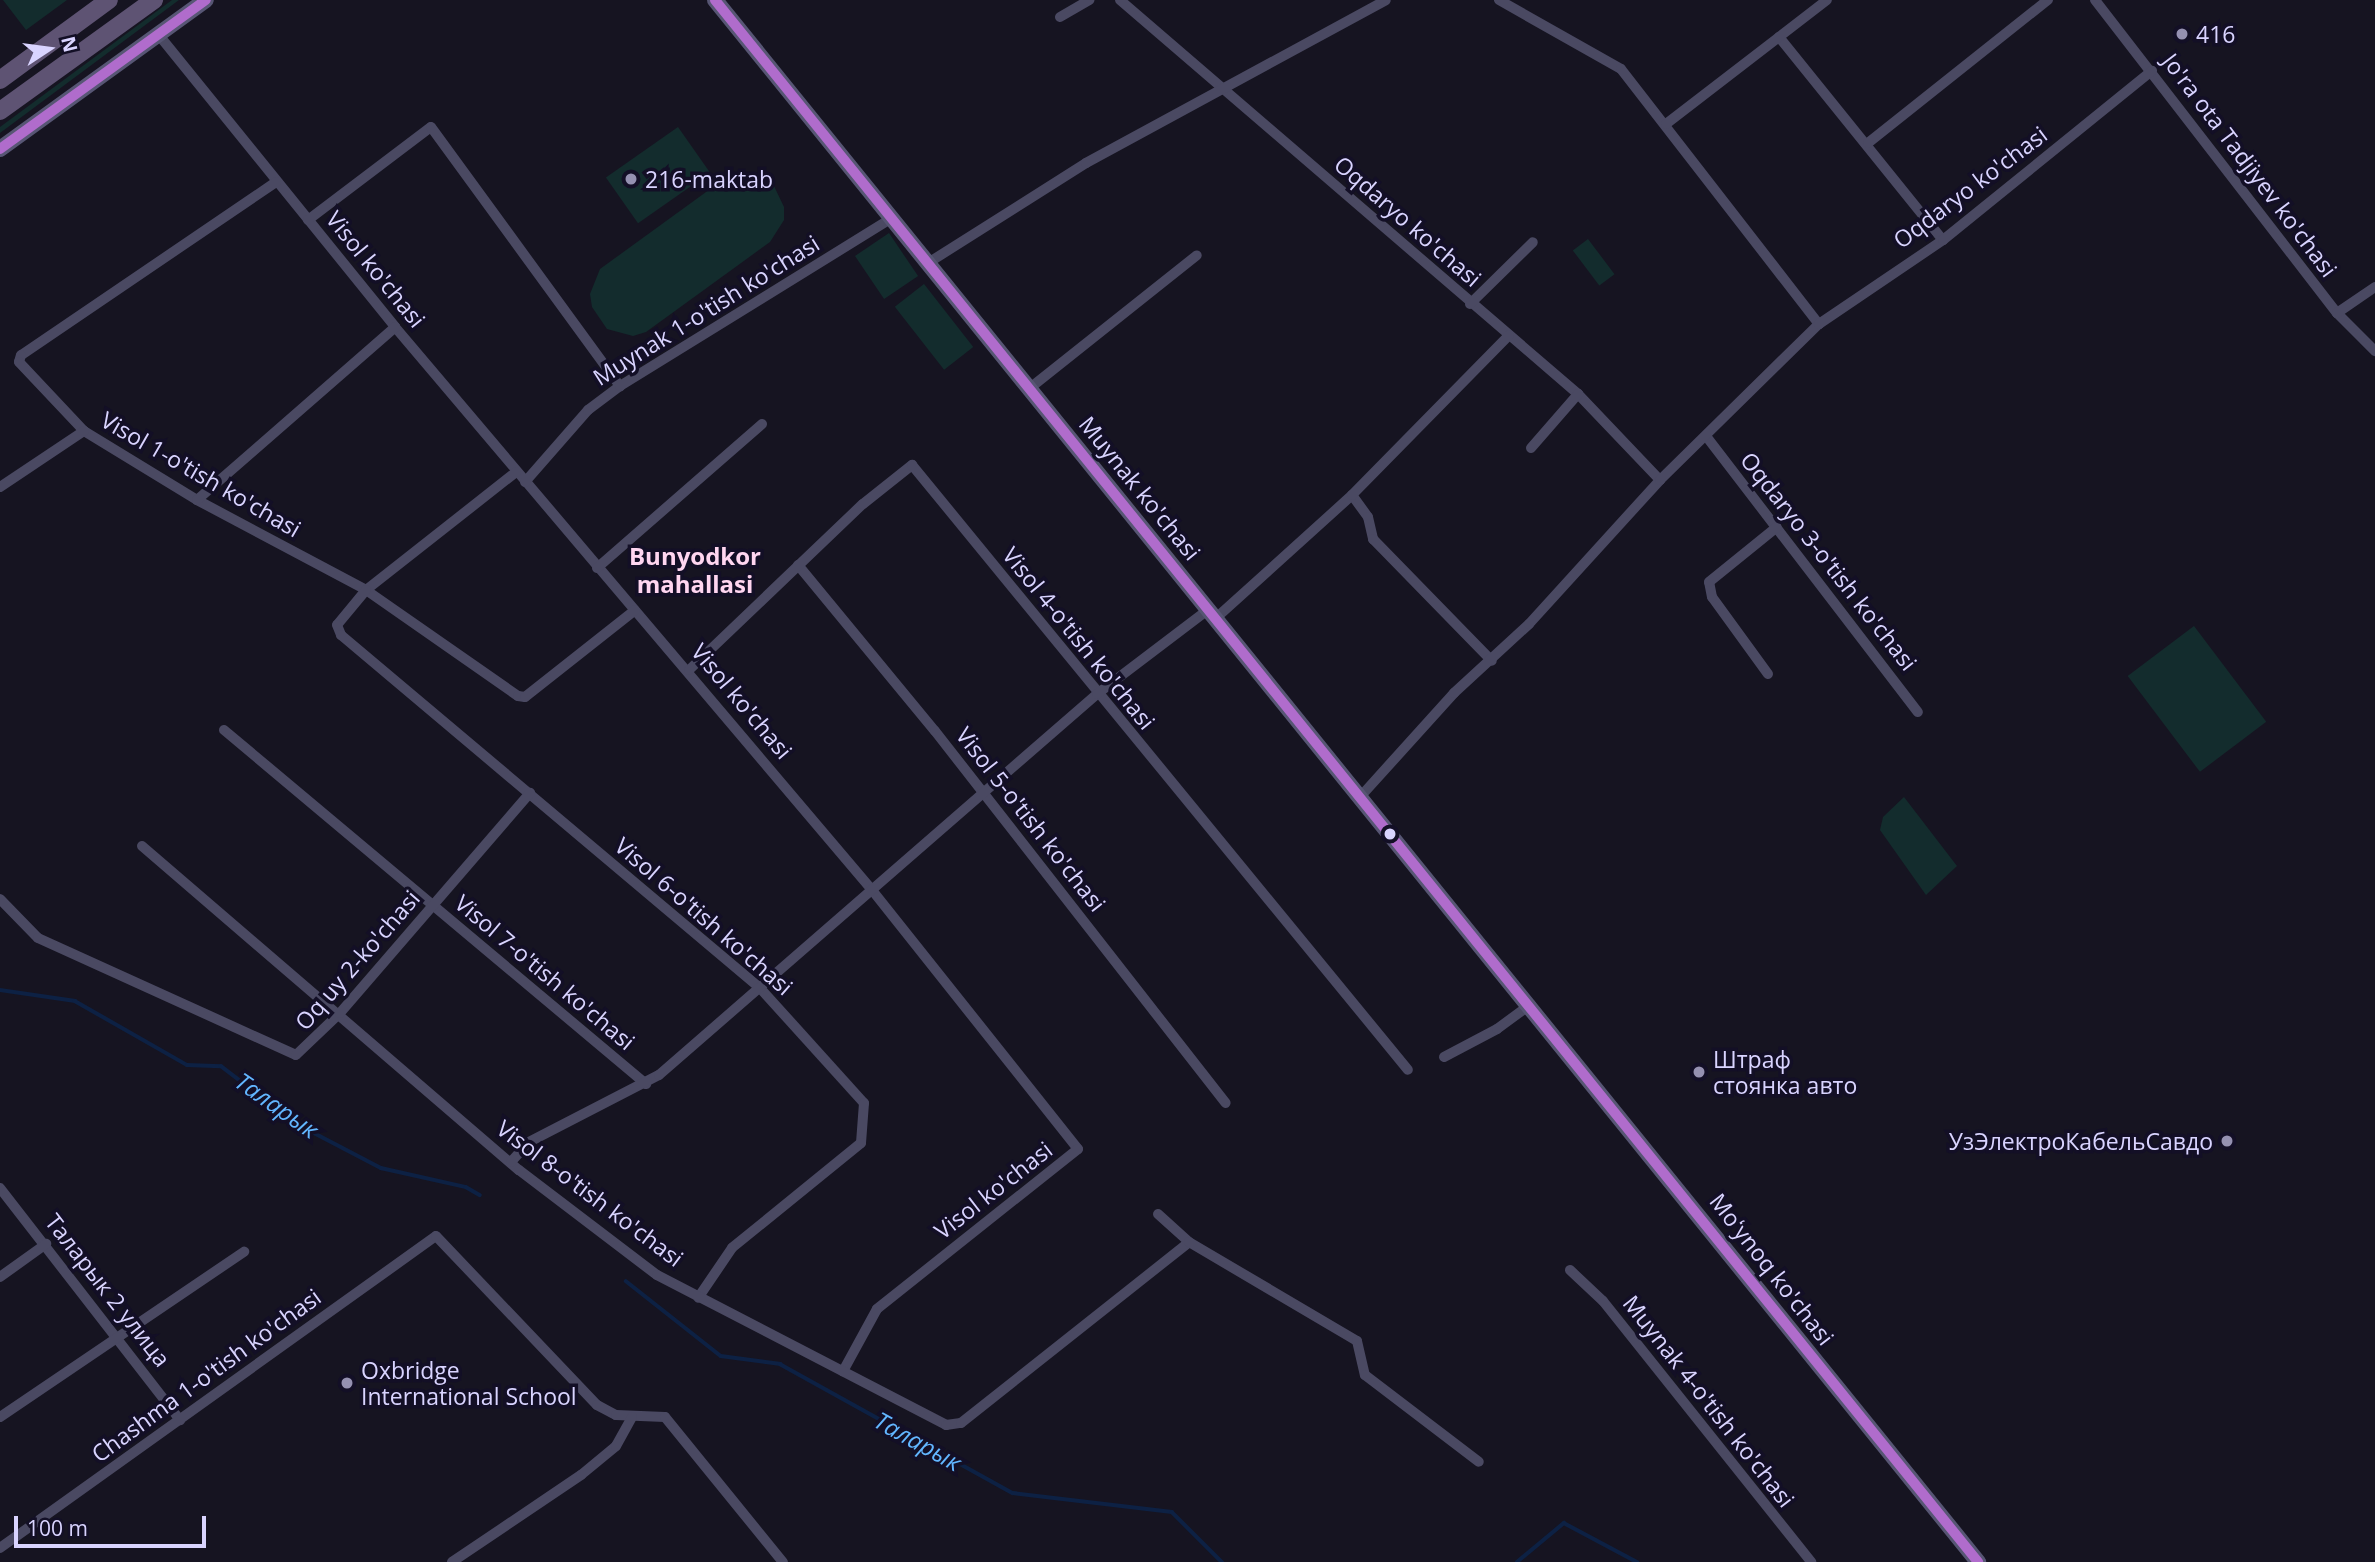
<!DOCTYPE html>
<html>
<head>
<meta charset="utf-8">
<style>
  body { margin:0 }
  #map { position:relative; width:2375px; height:1562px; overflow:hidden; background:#161421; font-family:"Open Sans",sans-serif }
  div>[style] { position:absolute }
  .green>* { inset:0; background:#132c2d; transform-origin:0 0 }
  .stream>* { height:3.5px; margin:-1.75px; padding:0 1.75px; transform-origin:1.75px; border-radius:1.75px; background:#0d2144 }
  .street>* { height:10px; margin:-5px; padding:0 5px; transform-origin:5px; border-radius:5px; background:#4a4962 }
  .secondary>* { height:16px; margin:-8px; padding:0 8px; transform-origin:8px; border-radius:8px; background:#575674 }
  .primary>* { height:18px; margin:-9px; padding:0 9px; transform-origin:9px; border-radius:9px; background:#5e5373 }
  .bus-1>* { height:10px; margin:-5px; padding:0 5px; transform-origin:5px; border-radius:5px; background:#b06ccc }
  .dots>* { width:19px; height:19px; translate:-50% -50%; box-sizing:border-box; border:4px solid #130f26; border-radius:50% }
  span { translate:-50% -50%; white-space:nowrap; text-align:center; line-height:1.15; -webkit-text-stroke:7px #130f26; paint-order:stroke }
  .poi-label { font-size:23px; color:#d9d4ff }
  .left { translate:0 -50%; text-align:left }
  .right { translate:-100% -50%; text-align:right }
  .street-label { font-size:23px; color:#d9d4ff }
  .neighbourhood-label { font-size:24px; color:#ffd6f0; font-weight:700 }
  .water-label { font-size:24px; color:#62b6ff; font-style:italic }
  .north { position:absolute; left:14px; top:14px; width:70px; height:70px; -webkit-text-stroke:5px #130f26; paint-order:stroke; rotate:77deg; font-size:19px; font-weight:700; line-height:28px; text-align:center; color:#d9d4ff }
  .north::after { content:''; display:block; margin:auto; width:24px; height:32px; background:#d9d4ff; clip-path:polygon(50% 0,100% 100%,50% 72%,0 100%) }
  .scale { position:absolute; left:14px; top:1516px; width:192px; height:32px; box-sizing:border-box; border:4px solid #d9d4ff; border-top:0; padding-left:9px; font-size:21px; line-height:24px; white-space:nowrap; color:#d9d4ff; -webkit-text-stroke:5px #130f26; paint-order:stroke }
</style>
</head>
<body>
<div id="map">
  <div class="green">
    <div style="clip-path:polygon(3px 0,67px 0,26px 30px)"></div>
    <div style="clip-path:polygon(172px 0,179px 0,0 133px,0 127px)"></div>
    <div style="left:678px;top:127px;width:56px;height:88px;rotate:55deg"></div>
    <div style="clip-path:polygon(749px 173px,773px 184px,784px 207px,784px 220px,770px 242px,646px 332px,633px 336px,607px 329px,592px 307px,590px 294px,600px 269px,724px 179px)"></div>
    <div style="left:889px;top:233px;width:52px;height:41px;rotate:56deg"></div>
    <div style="left:1588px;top:239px;width:44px;height:19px;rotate:53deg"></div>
    <div style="left:924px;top:284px;width:80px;height:37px;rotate:52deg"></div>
    <div style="left:2194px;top:626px;width:120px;height:83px;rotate:53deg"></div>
    <div style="clip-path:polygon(1904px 797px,1957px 866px,1926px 895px,1880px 830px,1883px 817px)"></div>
  </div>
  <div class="stream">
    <div style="left:0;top:990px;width:76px;rotate:8.3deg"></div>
    <div style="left:75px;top:1001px;width:129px;rotate:29.7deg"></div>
    <div style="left:187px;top:1065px;width:34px;rotate:2deg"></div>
    <div style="left:221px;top:1066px;width:96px;rotate:37.3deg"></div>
    <div style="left:297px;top:1124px;width:95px;rotate:27.6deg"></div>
    <div style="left:381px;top:1168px;width:87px;rotate:12.6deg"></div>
    <div style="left:466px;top:1187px;width:16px;rotate:30deg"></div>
    <div style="left:626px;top:1281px;width:121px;rotate:38.3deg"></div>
    <div style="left:721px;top:1356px;width:60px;rotate:7.7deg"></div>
    <div style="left:780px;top:1364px;width:266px;rotate:29deg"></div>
    <div style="left:1013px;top:1493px;width:160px;rotate:6.8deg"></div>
    <div style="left:1172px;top:1512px;width:71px;rotate:45deg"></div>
    <div style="left:1517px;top:1562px;width:61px;rotate:-39.7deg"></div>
    <div style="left:1564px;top:1523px;width:83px;rotate:28.1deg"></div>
  </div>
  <div class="street">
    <div style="left:1120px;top:0;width:604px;rotate:40.7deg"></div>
    <div style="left:1578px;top:394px;width:119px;rotate:46.4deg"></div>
    <div style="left:1499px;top:0;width:140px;rotate:29.5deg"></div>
    <div style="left:1621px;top:69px;width:323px;rotate:52.2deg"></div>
    <div style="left:2095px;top:0;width:396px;rotate:52.3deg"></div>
    <div style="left:2337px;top:313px;width:54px;rotate:45deg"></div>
    <div style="left:1060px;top:17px;width:34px;rotate:-30deg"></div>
    <div style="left:158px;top:34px;width:377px;rotate:51deg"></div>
    <div style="left:395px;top:327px;width:738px;rotate:49.73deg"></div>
    <div style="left:872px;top:890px;width:331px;rotate:51.5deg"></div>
    <div style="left:1078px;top:1149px;width:257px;rotate:141.5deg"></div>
    <div style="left:877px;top:1309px;width:71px;rotate:118.7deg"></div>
    <div style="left:1779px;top:37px;width:261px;rotate:51.1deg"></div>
    <div style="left:1666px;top:124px;width:203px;rotate:-37.6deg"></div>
    <div style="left:1868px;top:143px;width:230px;rotate:-38.5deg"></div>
    <div style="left:276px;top:182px;width:308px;rotate:145.8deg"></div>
    <div style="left:21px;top:355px;width:7px;rotate:106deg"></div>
    <div style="left:19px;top:362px;width:95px;rotate:46.7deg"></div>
    <div style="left:84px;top:431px;width:132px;rotate:31.4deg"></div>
    <div style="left:197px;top:500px;width:191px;rotate:28deg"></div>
    <div style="left:366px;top:590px;width:185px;rotate:34.9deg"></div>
    <div style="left:518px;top:696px;width:7px;rotate:8deg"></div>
    <div style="left:525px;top:697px;width:140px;rotate:-38.3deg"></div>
    <div style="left:308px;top:220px;width:154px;rotate:-37.1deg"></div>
    <div style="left:431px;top:127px;width:321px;rotate:53.9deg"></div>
    <div style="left:928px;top:263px;width:187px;rotate:-32.3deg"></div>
    <div style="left:1086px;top:163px;width:341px;rotate:-28.5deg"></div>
    <div style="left:1470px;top:304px;width:88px;rotate:-44.5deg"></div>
    <div style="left:2337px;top:313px;width:46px;rotate:-34.4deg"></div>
    <div style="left:1030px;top:388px;width:213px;rotate:-38.5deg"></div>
    <div style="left:1706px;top:436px;width:348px;rotate:52.5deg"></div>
    <div style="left:1531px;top:448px;width:72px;rotate:-49deg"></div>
    <div style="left:516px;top:472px;width:191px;rotate:141.8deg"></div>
    <div style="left:366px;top:590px;width:45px;rotate:129.6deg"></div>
    <div style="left:337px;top:625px;width:11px;rotate:68deg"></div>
    <div style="left:341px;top:635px;width:548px;rotate:40.11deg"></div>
    <div style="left:760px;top:988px;width:155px;rotate:47.9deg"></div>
    <div style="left:864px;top:1103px;width:40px;rotate:94.3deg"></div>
    <div style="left:861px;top:1143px;width:166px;rotate:140.9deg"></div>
    <div style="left:732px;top:1248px;width:60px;rotate:124.2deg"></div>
    <div style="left:525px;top:482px;width:96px;rotate:-48.8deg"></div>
    <div style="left:588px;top:410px;width:40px;rotate:-37deg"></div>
    <div style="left:620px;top:386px;width:320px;rotate:-31.7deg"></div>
    <div style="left:0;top:487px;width:101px;rotate:-33.7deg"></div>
    <div style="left:1352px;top:495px;width:27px;rotate:54deg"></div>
    <div style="left:1368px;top:517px;width:23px;rotate:77deg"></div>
    <div style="left:1373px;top:539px;width:170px;rotate:45.7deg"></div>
    <div style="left:197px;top:500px;width:263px;rotate:-41.1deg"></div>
    <div style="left:798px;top:565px;width:215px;rotate:50.5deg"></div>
    <div style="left:935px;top:731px;width:472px;rotate:52deg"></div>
    <div style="left:597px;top:568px;width:219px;rotate:-41.1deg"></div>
    <div style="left:1216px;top:618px;width:183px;rotate:-42.1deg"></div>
    <div style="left:1352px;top:495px;width:224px;rotate:-45.5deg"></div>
    <div style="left:689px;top:670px;width:240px;rotate:-43.7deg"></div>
    <div style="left:863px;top:504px;width:63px;rotate:-38.5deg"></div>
    <div style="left:912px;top:465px;width:782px;rotate:50.65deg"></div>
    <div style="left:1768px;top:674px;width:95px;rotate:-126deg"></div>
    <div style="left:1712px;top:597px;width:15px;rotate:-101deg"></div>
    <div style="left:1709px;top:582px;width:87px;rotate:-39deg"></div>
    <div style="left:224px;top:730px;width:551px;rotate:39.99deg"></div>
    <div style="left:1361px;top:796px;width:139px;rotate:-47.9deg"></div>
    <div style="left:1454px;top:693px;width:102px;rotate:-42.6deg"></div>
    <div style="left:1529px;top:624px;width:195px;rotate:-47.7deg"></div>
    <div style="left:1660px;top:480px;width:223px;rotate:-44.5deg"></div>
    <div style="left:1819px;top:324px;width:150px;rotate:-34.1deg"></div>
    <div style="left:1943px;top:240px;width:269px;rotate:-39deg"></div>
    <div style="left:142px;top:846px;width:497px;rotate:40.7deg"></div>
    <div style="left:519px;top:1170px;width:173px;rotate:37.3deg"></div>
    <div style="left:657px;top:1275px;width:326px;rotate:27.4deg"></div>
    <div style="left:946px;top:1425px;width:15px;rotate:-8deg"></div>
    <div style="left:961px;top:1423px;width:291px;rotate:-38.4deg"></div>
    <div style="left:0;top:899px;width:54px;rotate:45.7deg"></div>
    <div style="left:38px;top:938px;width:283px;rotate:24.4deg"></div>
    <div style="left:296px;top:1055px;width:61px;rotate:-43.7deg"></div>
    <div style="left:340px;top:1013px;width:291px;rotate:-49.2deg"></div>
    <div style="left:1444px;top:1057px;width:60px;rotate:-27.8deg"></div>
    <div style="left:1497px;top:1029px;width:42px;rotate:-36.3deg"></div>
    <div style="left:511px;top:1162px;width:27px;rotate:-48deg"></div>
    <div style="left:529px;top:1142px;width:146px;rotate:-27.3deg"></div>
    <div style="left:659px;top:1075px;width:581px;rotate:-41.02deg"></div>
    <div style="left:1097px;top:694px;width:141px;rotate:-37.2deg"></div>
    <div style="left:0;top:1188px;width:294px;rotate:52.2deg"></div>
    <div style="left:1158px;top:1214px;width:42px;rotate:42.1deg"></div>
    <div style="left:1189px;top:1242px;width:195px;rotate:30.5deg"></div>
    <div style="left:1357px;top:1341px;width:35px;rotate:77deg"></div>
    <div style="left:1365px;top:1375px;width:143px;rotate:37.3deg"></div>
    <div style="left:1570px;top:1270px;width:45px;rotate:43.2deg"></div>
    <div style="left:1603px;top:1301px;width:334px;rotate:51.4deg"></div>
    <div style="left:0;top:1277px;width:57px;rotate:-35.7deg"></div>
    <div style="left:0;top:1417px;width:295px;rotate:-34.1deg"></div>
    <div style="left:0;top:1548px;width:536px;rotate:-35.59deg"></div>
    <div style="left:436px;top:1236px;width:233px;rotate:46.4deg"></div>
    <div style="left:597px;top:1405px;width:21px;rotate:28deg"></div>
    <div style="left:616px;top:1415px;width:49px;rotate:2.3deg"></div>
    <div style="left:665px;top:1417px;width:187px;rotate:50.9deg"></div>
    <div style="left:452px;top:1562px;width:156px;rotate:-34deg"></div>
    <div style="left:581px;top:1475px;width:45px;rotate:-39.6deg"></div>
    <div style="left:616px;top:1446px;width:33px;rotate:-61deg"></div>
  </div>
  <div class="secondary">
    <div style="left:715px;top:0;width:2009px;rotate:51.04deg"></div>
    <div style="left:0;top:149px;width:254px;rotate:-35.9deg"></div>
  </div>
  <div class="primary">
    <div style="left:0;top:80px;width:135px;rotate:-36.3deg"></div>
    <div style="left:0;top:111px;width:190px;rotate:-35.8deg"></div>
  </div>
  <div class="bus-1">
    <div style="left:715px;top:0;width:2009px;rotate:51.04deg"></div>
    <div style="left:0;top:149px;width:254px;rotate:-35.9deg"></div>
  </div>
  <div class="dots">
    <div style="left:2182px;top:34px;background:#9591b1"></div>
    <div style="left:631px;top:179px;background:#9591b1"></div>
    <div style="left:1390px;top:834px;background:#d9d4ff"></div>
    <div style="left:1699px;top:1072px;background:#9591b1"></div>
    <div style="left:2227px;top:1141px;background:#9591b1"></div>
    <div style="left:347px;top:1383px;background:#9591b1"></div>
  </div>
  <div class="poi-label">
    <span class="left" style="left:2196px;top:34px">416</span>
    <span class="left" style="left:645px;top:179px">216-maktab</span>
    <span class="left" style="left:1713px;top:1072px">Штраф<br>стоянка авто</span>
    <span class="right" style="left:2213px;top:1141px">УзЭлектроКабельСавдо</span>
    <span class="left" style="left:361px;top:1383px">Oxbridge<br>International School</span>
  </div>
  <div class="street-label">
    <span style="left:2250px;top:165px;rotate:53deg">Jo'ra ota Tadjiyev ko'chasi</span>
    <span style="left:1970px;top:187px;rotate:-37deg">Oqdaryo ko'chasi</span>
    <span style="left:1408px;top:221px;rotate:41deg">Oqdaryo ko'chasi</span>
    <span style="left:376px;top:269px;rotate:51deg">Visol ko'chasi</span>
    <span style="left:706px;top:310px;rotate:-32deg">Muynak 1-o'tish ko'chasi</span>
    <span style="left:201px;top:474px;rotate:30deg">Visol 1-o'tish ko'chasi</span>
    <span style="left:1140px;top:488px;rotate:51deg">Muynak ko'chasi</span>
    <span style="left:1829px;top:561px;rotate:52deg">Oqdaryo 3-o'tish ko'chasi</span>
    <span style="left:1079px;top:638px;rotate:51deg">Visol 4-o'tish ko'chasi</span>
    <span style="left:742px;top:701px;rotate:50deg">Visol ko'chasi</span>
    <span style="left:1031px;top:819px;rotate:52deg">Visol 5-o'tish ko'chasi</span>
    <span style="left:704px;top:916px;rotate:41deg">Visol 6-o'tish ko'chasi</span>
    <span style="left:357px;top:960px;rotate:-49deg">Oq uy 2-ko'chasi</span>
    <span style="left:545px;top:972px;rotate:40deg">Visol 7-o'tish ko'chasi</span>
    <span style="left:993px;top:1190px;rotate:-38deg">Visol ko'chasi</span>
    <span style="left:590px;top:1193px;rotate:37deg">Visol 8-o'tish ko'chasi</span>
    <span style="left:1772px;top:1269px;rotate:52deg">Moʻynoq ko'chasi</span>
    <span style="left:108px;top:1290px;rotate:52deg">Таларык 2 улица</span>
    <span style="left:206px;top:1375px;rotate:-36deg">Chashma 1-o'tish ko'chasi</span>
    <span style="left:1709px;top:1401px;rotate:52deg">Muynak 4-o'tish ko'chasi</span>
  </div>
  <div class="neighbourhood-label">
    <span style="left:695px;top:570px">Bunyodkor<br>mahallasi</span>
  </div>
  <div class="water-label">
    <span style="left:277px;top:1105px;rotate:35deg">Таларык</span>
    <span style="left:918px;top:1441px;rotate:29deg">Таларык</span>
  </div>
  <div class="north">N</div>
  <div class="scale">100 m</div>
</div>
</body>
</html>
